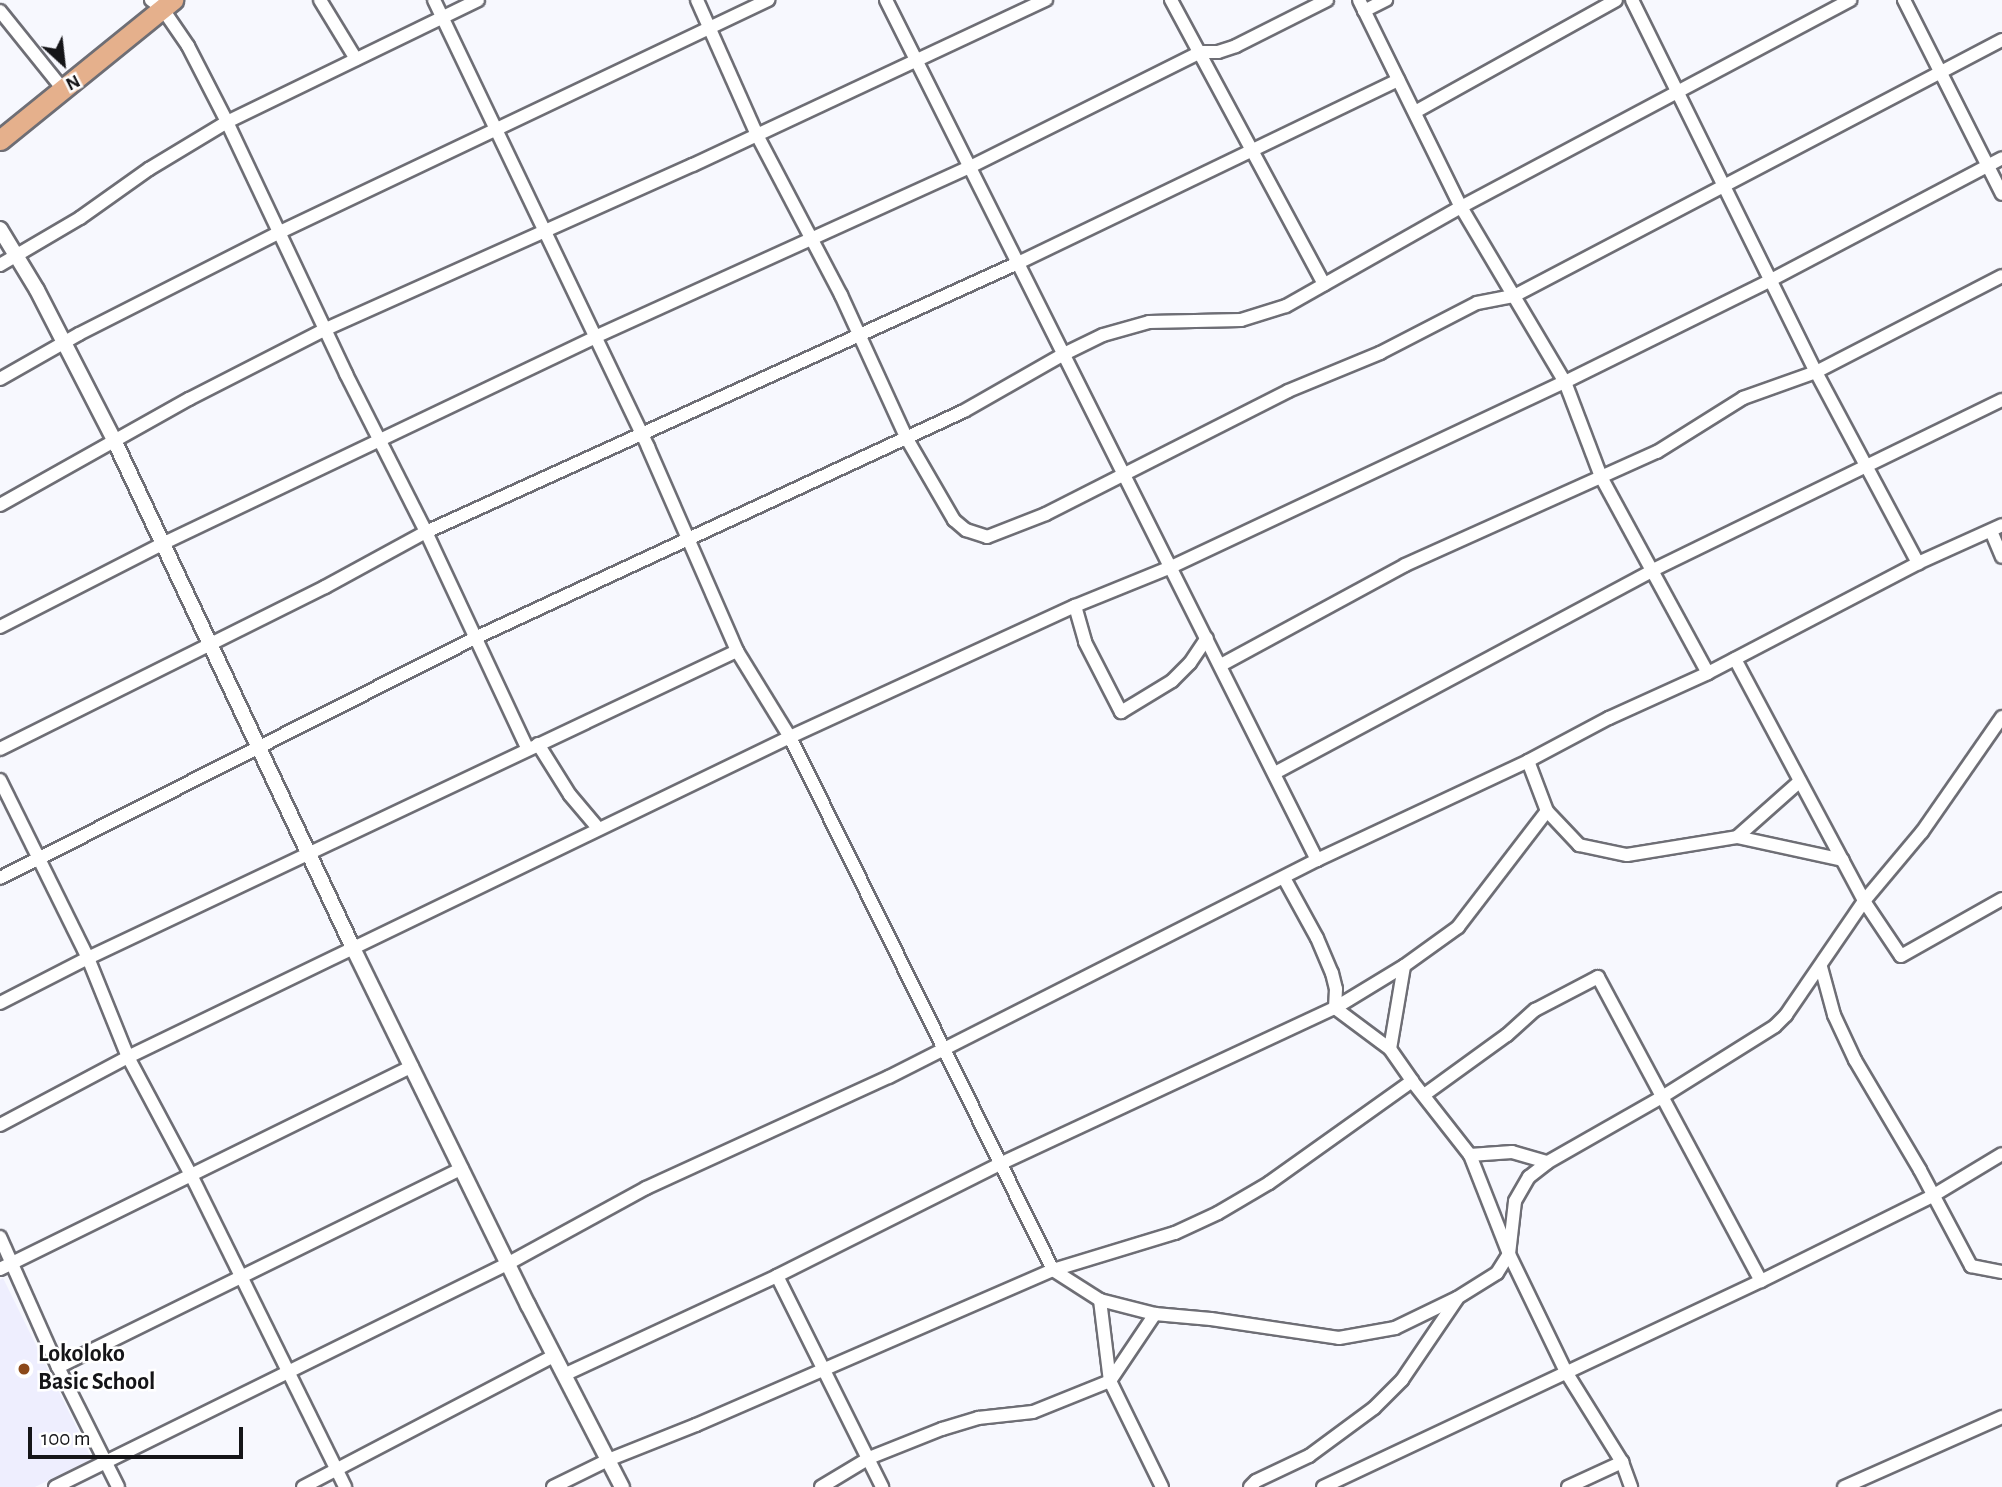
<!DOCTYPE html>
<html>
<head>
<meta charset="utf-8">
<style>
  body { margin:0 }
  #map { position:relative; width:2002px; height:1487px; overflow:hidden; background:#f7f8fe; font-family:"Alegreya Sans",sans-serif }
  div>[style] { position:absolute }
  .built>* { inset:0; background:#eeeefe }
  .roads { filter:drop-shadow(2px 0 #6e6e75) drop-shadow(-2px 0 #6e6e75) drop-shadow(0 2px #6e6e75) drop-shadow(0 -2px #6e6e75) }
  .minor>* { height:12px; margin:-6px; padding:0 6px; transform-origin:6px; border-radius:6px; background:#fff }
  .tertiary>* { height:14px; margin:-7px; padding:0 7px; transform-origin:7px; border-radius:7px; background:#fff }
  .primary>* { height:19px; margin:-9.5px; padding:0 9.5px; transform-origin:9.5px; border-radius:9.5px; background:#e5b08c }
  .dots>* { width:19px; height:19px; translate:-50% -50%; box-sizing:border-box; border:4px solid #fff; border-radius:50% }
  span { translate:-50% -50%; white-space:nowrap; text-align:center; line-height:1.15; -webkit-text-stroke:5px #fff; paint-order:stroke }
  .poi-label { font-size:24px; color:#151518; font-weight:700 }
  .left { translate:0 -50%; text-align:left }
  .north { position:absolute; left:28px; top:28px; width:70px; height:70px; -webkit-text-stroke:5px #fff; paint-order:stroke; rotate:153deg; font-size:19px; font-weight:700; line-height:28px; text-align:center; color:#151518 }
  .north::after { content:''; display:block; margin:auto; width:24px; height:32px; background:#151518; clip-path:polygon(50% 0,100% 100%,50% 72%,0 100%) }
  .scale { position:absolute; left:28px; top:1427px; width:215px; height:32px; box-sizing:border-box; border:4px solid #151518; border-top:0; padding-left:9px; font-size:21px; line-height:24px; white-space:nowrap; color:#151518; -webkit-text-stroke:5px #fff; paint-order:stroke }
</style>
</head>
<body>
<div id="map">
  <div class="built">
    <div style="clip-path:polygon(3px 1278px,92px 1459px,35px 1487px,0 1487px,0 1280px)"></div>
  </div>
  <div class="roads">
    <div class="minor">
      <div style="left:151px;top:0;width:14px;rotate:36deg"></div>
      <div style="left:162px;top:8px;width:46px;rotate:55.6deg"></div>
      <div style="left:188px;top:46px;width:85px;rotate:62.8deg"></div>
      <div style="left:227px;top:122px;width:279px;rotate:64.7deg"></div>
      <div style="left:346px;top:374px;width:177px;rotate:63.1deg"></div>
      <div style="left:426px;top:532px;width:238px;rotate:64.9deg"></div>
      <div style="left:320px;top:0;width:69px;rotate:58.6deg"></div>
      <div style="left:434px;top:0;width:496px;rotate:64.4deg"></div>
      <div style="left:648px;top:447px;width:223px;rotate:66.4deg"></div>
      <div style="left:737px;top:651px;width:101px;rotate:58.4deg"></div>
      <div style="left:790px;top:737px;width:594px;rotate:63.74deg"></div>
      <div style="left:1053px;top:1270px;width:56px;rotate:32.6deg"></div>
      <div style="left:1100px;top:1300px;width:82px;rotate:83deg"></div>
      <div style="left:1110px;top:1381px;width:118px;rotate:63.9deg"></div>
      <div style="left:697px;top:0;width:148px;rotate:66deg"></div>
      <div style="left:757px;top:135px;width:181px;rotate:62.3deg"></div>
      <div style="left:841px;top:295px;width:158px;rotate:65.4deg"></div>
      <div style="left:907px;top:439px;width:94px;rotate:59.9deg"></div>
      <div style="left:954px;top:520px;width:16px;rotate:40deg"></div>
      <div style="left:966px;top:530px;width:22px;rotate:18deg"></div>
      <div style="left:987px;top:537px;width:63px;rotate:-21.3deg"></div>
      <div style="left:1046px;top:514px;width:271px;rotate:-26.9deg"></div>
      <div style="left:1288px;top:391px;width:100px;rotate:-22.4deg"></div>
      <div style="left:1380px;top:353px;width:109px;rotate:-27.3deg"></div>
      <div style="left:1477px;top:303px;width:38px;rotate:-11deg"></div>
      <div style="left:1514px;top:296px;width:551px;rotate:-27.68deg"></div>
      <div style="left:886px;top:0;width:962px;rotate:63.38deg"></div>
      <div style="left:1171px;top:0;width:323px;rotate:61.7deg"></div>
      <div style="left:1359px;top:0;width:231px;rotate:63.8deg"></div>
      <div style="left:1461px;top:207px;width:204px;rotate:59.3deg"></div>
      <div style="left:1565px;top:382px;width:102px;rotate:69.2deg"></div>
      <div style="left:1601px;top:477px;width:223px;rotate:61.4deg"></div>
      <div style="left:1632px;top:0;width:415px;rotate:63.7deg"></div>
      <div style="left:1816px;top:372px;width:217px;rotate:61.9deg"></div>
      <div style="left:1904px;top:0;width:217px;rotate:63.2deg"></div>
      <div style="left:0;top:11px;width:99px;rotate:51.2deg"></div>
      <div style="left:1364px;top:11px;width:25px;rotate:-27deg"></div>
      <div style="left:1415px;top:112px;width:230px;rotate:-29.1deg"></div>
      <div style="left:0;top:265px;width:93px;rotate:-30.4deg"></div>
      <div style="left:80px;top:218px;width:85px;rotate:-35.4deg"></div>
      <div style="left:149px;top:169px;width:91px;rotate:-31.1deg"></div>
      <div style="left:227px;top:122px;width:279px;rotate:-25.9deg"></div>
      <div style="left:0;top:379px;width:91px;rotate:-29.7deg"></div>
      <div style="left:79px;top:334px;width:223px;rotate:-26.9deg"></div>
      <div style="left:278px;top:233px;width:543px;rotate:-25.43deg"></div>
      <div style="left:0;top:505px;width:217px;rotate:-29.3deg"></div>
      <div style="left:189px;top:399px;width:154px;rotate:-27.1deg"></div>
      <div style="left:326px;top:329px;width:402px;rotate:-24.1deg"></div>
      <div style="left:693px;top:165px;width:390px;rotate:-25.1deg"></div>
      <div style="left:1991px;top:531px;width:28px;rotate:67deg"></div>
      <div style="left:1075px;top:606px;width:37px;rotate:74deg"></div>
      <div style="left:1085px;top:642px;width:79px;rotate:62.8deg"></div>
      <div style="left:1121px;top:712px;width:60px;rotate:-31.3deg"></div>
      <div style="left:1172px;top:681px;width:25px;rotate:-45deg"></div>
      <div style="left:1190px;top:663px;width:30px;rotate:-56deg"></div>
      <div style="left:0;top:627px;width:184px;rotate:-27.1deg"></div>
      <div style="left:164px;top:543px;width:478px;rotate:-25.5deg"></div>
      <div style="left:595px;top:337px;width:412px;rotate:-24.4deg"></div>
      <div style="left:970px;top:167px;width:258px;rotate:-26.5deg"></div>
      <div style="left:1201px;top:52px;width:17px"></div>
      <div style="left:1218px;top:52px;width:19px;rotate:-18deg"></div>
      <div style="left:1236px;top:46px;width:102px;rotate:-26.8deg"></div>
      <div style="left:1735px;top:659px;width:274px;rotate:61.9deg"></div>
      <div style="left:1864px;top:901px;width:66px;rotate:56.1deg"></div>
      <div style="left:1901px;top:956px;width:116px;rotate:-29.4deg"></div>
      <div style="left:1221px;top:665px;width:209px;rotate:-28.5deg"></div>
      <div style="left:1405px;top:565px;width:276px;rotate:-24.2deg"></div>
      <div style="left:1657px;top:452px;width:102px;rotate:-32.1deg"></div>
      <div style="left:1743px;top:398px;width:77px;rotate:-19.6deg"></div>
      <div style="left:1816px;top:372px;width:209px;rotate:-27.3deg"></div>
      <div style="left:538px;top:744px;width:60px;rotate:57.9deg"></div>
      <div style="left:570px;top:795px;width:43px;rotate:49.7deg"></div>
      <div style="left:0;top:749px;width:363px;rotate:-26.5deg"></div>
      <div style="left:325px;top:587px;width:115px;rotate:-28.6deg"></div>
      <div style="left:426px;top:532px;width:650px;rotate:-24.44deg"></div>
      <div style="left:1018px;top:263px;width:422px;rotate:-25.7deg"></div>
      <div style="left:1528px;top:761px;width:53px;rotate:69.2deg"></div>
      <div style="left:1547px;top:811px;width:47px;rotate:46.7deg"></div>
      <div style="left:1579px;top:845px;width:49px;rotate:11.8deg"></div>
      <div style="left:1627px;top:855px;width:111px;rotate:-9.3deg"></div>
      <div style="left:1737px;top:837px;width:108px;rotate:12.2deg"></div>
      <div style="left:1275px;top:773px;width:429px;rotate:-28.2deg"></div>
      <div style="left:1653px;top:570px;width:388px;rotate:-26deg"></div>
      <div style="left:0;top:780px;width:199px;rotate:63.7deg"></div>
      <div style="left:88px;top:958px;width:107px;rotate:68deg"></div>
      <div style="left:128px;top:1057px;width:134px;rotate:61.9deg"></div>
      <div style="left:191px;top:1175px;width:348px;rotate:63.7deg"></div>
      <div style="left:1737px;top:837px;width:84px;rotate:-41.6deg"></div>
      <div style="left:0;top:878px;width:532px;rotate:-26.81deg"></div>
      <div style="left:475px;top:638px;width:539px;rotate:-24.9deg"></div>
      <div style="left:964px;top:411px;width:115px;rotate:-29.7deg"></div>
      <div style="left:1064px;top:354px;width:43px;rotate:-26deg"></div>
      <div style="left:1103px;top:335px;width:48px;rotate:-15.8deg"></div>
      <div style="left:1149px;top:322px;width:92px;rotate:-1.2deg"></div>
      <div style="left:1241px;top:320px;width:47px;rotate:-17.3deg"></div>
      <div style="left:1286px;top:306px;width:201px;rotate:-29.5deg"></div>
      <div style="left:1461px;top:207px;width:441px;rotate:-28deg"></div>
      <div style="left:1284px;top:878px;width:68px;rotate:61.2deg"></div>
      <div style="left:1317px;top:938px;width:38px;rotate:67deg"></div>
      <div style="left:1332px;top:973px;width:16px;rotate:76deg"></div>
      <div style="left:1336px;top:989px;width:19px;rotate:93deg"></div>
      <div style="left:1821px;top:967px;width:50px;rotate:74.8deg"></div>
      <div style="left:1834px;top:1015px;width:50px;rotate:65deg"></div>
      <div style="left:1855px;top:1060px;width:128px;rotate:59.4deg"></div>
      <div style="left:1920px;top:1170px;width:109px;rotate:62deg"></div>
      <div style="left:1971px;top:1266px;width:32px;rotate:11deg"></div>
      <div style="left:0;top:1003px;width:99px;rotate:-27.1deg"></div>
      <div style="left:88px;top:958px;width:718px;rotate:-25.32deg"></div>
      <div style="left:1335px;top:1008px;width:69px;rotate:36.7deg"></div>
      <div style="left:1390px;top:1049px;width:39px;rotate:55deg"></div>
      <div style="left:1390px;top:1049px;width:84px;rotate:-80.4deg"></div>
      <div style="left:1424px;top:1095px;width:102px;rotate:-35.9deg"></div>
      <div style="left:1507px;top:1035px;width:38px;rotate:-42deg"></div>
      <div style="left:1535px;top:1010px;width:71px;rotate:-27.6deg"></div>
      <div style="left:1598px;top:977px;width:345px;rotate:61.8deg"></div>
      <div style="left:0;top:1125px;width:145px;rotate:-28deg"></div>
      <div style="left:128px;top:1057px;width:735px;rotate:-25.8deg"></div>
      <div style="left:790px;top:737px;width:314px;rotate:-24.7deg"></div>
      <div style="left:1075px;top:606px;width:104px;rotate:-22.1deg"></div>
      <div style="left:1171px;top:567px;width:435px;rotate:-25.2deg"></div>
      <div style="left:1565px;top:382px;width:230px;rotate:-26.3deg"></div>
      <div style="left:1771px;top:280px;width:261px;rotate:-27.8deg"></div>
      <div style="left:1470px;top:1155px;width:42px;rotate:-4.1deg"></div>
      <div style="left:1512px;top:1152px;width:37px;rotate:16deg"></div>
      <div style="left:0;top:1237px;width:142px;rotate:66deg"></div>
      <div style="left:58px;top:1367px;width:134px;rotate:63.4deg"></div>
      <div style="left:0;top:1269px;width:459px;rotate:-26.2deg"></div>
      <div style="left:777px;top:1276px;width:236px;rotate:63.5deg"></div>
      <div style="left:1100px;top:1300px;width:57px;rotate:14.3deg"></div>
      <div style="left:1155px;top:1314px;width:56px;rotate:5.1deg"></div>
      <div style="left:1211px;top:1319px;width:129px;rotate:8.4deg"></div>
      <div style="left:1339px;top:1338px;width:57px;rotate:-10.1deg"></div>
      <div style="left:1395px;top:1328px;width:69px;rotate:-25.8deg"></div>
      <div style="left:1457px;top:1298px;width:47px;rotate:-32deg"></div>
      <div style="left:1497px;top:1273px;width:22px;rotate:-58deg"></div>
      <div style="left:1509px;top:1254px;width:53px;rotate:-83.5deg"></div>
      <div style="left:1515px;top:1201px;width:28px;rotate:-60deg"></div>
      <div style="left:1529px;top:1177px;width:24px;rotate:-38deg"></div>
      <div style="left:1548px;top:1162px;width:131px;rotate:-29.7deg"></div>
      <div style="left:1662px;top:1097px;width:133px;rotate:-32.1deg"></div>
      <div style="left:1775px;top:1026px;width:16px;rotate:-45deg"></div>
      <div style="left:1786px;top:1015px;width:138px;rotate:-55.6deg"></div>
      <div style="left:1864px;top:901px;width:90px;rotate:-50deg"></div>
      <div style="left:1922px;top:832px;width:140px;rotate:-55.2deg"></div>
      <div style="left:58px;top:1367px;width:450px;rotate:-26.2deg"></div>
      <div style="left:566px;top:1374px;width:233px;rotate:-24.9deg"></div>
      <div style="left:777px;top:1276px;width:252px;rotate:-26.7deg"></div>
      <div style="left:1002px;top:1163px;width:367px;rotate:-25deg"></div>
      <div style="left:1335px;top:1008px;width:81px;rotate:-31.3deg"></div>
      <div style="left:1404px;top:966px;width:67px;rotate:-35.8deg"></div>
      <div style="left:1458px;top:927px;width:146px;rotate:-52.5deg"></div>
      <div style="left:55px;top:1487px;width:506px;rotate:-26.26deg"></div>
      <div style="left:509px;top:1263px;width:156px;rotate:-28.7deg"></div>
      <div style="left:646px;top:1188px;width:267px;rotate:-24.6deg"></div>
      <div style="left:889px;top:1077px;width:480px;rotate:-26.9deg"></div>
      <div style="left:1317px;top:860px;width:233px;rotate:-25.1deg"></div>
      <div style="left:1528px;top:761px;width:92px;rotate:-28deg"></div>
      <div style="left:1609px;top:718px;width:109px;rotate:-24.4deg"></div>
      <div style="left:1708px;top:673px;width:237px;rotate:-27.6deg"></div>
      <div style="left:1918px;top:563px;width:92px;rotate:-24.3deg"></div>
      <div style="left:303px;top:1487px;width:284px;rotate:-27.6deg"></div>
      <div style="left:553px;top:1487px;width:61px;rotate:-26.1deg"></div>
      <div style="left:608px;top:1460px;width:95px;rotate:-21.7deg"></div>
      <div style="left:696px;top:1425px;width:389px;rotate:-23.5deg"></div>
      <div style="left:1053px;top:1270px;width:127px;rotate:-16.9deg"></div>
      <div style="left:1175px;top:1233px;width:47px;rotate:-24.9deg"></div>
      <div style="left:1218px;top:1213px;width:59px;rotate:-30.5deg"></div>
      <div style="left:1269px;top:1183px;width:176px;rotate:-35.5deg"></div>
      <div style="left:1412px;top:1081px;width:94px;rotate:51.9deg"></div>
      <div style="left:1470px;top:1155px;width:106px;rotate:68.5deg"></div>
      <div style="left:1509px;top:1254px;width:131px;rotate:64.2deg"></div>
      <div style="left:1566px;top:1372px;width:106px;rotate:58.1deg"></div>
      <div style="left:1622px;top:1462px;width:27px;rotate:70deg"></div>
      <div style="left:821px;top:1487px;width:56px;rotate:-31.1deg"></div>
      <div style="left:869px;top:1458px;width:79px;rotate:-21.7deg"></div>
      <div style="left:942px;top:1429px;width:38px;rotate:-17deg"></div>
      <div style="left:978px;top:1418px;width:55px;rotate:-6.2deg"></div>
      <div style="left:1033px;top:1412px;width:83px;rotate:-21.9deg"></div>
      <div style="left:1110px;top:1381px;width:81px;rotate:-56.1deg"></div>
      <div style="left:1250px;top:1487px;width:8px;rotate:-45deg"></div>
      <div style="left:1256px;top:1481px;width:59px;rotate:-25.3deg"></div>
      <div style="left:1309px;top:1456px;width:81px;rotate:-36.4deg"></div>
      <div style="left:1374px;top:1408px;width:40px;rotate:-45deg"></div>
      <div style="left:1402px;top:1380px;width:98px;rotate:-55.8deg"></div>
      <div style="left:1323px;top:1487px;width:484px;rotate:-25.2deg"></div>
      <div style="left:1761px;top:1281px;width:193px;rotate:-26.4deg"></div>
      <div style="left:1934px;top:1195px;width:79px;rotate:-31.1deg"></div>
      <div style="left:1568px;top:1487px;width:60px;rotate:-24.8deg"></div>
      <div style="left:1844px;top:1487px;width:173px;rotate:-23.9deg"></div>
    </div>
    <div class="tertiary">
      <div style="left:0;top:229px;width:71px;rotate:58.8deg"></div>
      <div style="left:37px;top:290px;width:169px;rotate:62.8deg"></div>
      <div style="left:114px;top:440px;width:561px;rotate:64.8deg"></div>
      <div style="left:353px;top:948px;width:398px;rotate:63.9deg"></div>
      <div style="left:528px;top:1305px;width:205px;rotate:62.7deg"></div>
    </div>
    <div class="primary">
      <div style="left:0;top:140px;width:223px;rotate:-39deg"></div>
    </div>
  </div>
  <div class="dots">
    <div style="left:24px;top:1369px;background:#8c4919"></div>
  </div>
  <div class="poi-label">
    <span class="left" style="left:38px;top:1369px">Lokoloko<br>Basic School</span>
  </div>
  <div class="north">N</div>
  <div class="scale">100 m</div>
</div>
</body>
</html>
